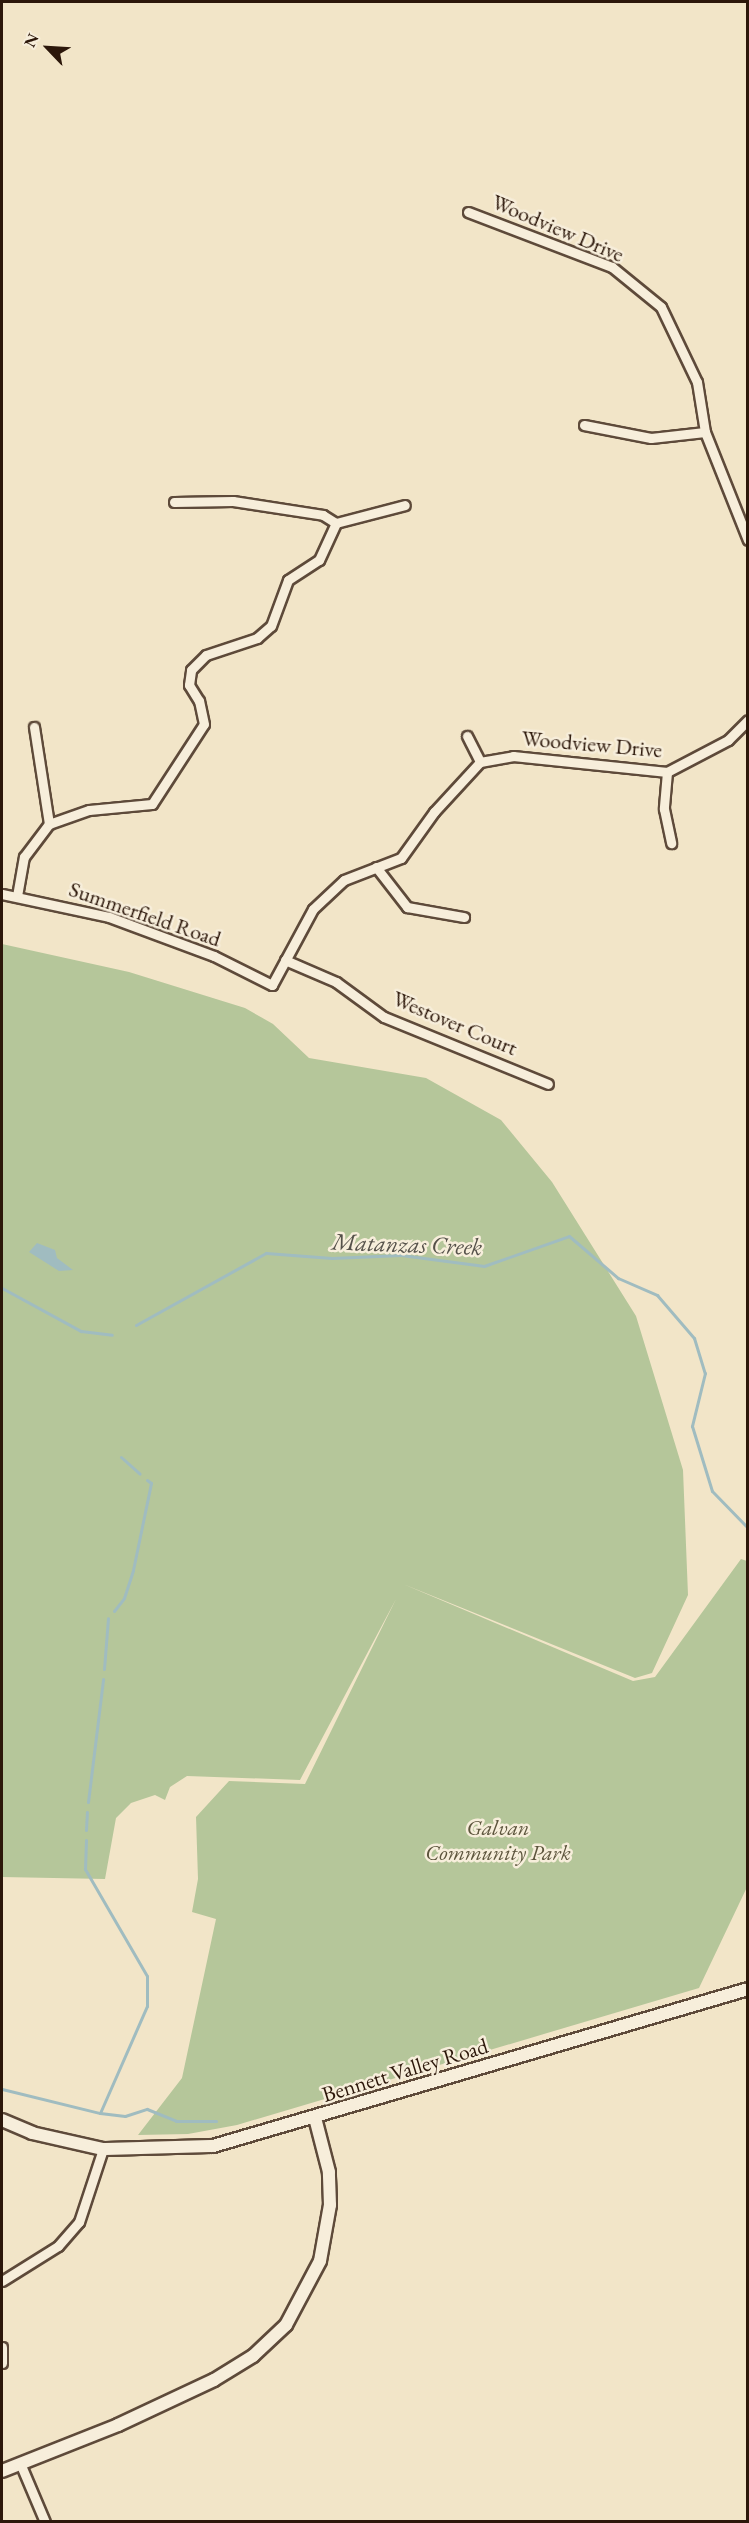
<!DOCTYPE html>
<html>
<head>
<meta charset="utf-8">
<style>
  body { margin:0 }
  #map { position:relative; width:749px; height:2523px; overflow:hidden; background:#f2e5c8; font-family:"EB Garamond",serif }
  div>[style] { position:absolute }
  .green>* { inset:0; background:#b5c69a }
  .water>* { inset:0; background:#a0bcc0 }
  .stream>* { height:3px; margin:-1.5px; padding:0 1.5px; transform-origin:1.5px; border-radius:1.5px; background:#a0bcc0 }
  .roads { filter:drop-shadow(2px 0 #5e4a3a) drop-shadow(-2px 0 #5e4a3a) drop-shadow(0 2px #5e4a3a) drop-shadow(0 -2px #5e4a3a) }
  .minor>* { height:9px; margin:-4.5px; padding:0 4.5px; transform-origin:4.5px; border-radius:4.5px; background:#f7eedb }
  .tertiary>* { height:12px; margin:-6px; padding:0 6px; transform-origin:6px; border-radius:6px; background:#f7eedb }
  span { translate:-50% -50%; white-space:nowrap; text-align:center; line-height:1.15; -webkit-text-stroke:5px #f7eedb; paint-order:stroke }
  .street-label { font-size:22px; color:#2c170a }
  .park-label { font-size:22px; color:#5c543c; font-style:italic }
  .water-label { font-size:24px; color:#55514a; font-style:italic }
  .frame { position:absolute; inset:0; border:3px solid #2c170a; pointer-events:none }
  .north { position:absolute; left:18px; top:18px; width:60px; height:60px; -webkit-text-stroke:4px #f7eedb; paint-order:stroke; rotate:295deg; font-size:16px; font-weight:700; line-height:24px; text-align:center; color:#2c170a }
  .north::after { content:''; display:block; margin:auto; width:21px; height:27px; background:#2c170a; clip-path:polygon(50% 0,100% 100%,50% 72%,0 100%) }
</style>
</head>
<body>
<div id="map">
  <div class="green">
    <div style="clip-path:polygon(2px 944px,129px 972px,245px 1008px,273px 1024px,309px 1058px,426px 1078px,501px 1120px,552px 1182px,636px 1316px,683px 1470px,688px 1595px,652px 1673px,635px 1678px,403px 1584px,633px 1681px,655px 1677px,741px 1559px,747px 1561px,748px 1885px,699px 1988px,237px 2125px,188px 2134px,138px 2135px,182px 2078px,216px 1919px,192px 1912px,198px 1879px,196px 1817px,229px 1781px,305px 1784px,396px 1599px,300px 1780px,187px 1776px,170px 1787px,165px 1800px,155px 1795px,131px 1803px,116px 1818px,105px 1879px,2px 1877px)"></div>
  </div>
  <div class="water">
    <div style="clip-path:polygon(37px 1243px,55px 1250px,57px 1258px,73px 1270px,59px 1271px,29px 1252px)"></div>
  </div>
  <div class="stream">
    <div style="left:2px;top:1288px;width:90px;rotate:28.6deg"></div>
    <div style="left:81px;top:1331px;width:31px;rotate:7deg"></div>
    <div style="left:136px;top:1325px;width:149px;rotate:-29deg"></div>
    <div style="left:266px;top:1253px;width:66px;rotate:4.3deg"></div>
    <div style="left:332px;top:1258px;width:69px;rotate:-2.5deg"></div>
    <div style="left:401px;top:1255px;width:84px;rotate:7.5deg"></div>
    <div style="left:484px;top:1266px;width:90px;rotate:-19.4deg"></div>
    <div style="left:569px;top:1236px;width:65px;rotate:40.6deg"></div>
    <div style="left:618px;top:1278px;width:43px;rotate:23.6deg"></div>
    <div style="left:657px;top:1295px;width:57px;rotate:49.3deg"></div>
    <div style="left:694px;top:1338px;width:37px;rotate:73deg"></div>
    <div style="left:705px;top:1373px;width:55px;rotate:103.8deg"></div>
    <div style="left:692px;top:1426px;width:68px;rotate:72.9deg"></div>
    <div style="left:712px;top:1491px;width:52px;rotate:45.8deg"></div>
    <div style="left:121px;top:1457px;width:25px;rotate:42deg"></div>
    <div style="left:114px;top:1611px;width:16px;rotate:-52deg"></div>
    <div style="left:124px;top:1598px;width:29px;rotate:-72deg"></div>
    <div style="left:133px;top:1570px;width:89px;rotate:-78.3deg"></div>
    <div style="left:151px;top:1483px;width:5px;rotate:-143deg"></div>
    <div style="left:104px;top:1669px;width:51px;rotate:-85.5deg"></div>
    <div style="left:88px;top:1802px;width:124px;rotate:-83deg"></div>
    <div style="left:86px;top:1830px;width:18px;rotate:-87deg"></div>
    <div style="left:2px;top:2089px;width:101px;rotate:13.8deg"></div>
    <div style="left:100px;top:2113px;width:117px;rotate:-66.3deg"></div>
    <div style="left:147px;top:2006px;width:30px;rotate:-90deg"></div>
    <div style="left:147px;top:1976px;width:124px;rotate:-120.1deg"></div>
    <div style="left:85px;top:1869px;width:29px;rotate:-88deg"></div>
    <div style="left:100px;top:2113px;width:25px;rotate:7deg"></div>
    <div style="left:125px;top:2116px;width:23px;rotate:-18deg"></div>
    <div style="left:147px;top:2109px;width:31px;rotate:22deg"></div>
    <div style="left:176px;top:2121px;width:40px"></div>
  </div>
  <div class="roads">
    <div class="minor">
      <div style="left:468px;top:212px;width:154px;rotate:20.9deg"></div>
      <div style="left:612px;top:267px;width:63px;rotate:39.2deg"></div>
      <div style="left:661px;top:307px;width:83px;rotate:64.4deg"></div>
      <div style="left:697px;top:382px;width:51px;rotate:80.9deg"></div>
      <div style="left:705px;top:432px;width:116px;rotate:68.3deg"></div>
      <div style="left:584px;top:425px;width:68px;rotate:11deg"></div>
      <div style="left:651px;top:438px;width:54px;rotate:-6.3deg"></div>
      <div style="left:174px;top:502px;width:59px;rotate:-1deg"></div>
      <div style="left:233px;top:501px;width:91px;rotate:8.8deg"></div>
      <div style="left:323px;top:515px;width:15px;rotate:32deg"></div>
      <div style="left:34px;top:727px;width:98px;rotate:81.2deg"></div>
      <div style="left:467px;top:736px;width:29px;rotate:63deg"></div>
      <div style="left:667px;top:772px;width:37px;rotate:95deg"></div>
      <div style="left:664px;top:809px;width:35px;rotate:78deg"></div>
      <div style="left:376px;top:867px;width:51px;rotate:52.2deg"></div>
      <div style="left:407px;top:907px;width:58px;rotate:10deg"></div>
      <div style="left:2px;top:894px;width:109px;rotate:12.1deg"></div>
      <div style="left:109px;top:917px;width:112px;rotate:20.4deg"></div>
      <div style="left:214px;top:956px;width:65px;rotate:26.6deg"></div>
      <div style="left:272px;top:985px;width:86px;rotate:-61.7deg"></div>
      <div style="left:313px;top:909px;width:42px;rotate:-43.1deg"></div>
      <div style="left:344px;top:880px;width:61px;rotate:-21.1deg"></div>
      <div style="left:401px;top:858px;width:57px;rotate:-54.3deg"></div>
      <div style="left:434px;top:812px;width:68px;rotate:-47.4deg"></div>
      <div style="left:480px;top:762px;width:34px;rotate:-10deg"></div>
      <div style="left:513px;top:756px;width:155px;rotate:5.9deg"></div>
      <div style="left:667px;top:772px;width:69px;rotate:-27.7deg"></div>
      <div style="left:728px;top:740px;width:28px;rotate:-45deg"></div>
      <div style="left:17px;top:896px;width:40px;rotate:-80deg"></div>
      <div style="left:24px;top:857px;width:41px;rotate:-52.9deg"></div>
      <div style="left:49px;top:824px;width:42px;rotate:-19.3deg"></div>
      <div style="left:89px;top:810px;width:63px;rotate:-5.4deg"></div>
      <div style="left:152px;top:804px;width:95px;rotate:-57deg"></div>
      <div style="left:204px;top:724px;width:24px;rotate:-102deg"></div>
      <div style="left:199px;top:701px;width:19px;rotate:-122deg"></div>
      <div style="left:189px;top:685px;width:15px;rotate:-82deg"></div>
      <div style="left:191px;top:670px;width:21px;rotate:-45deg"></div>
      <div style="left:206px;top:655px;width:54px;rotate:-18.4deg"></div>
      <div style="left:257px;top:638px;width:18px;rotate:-41deg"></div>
      <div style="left:271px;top:626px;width:49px;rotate:-69.7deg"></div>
      <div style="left:288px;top:580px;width:37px;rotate:-33deg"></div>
      <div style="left:319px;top:560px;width:41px;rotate:-65.3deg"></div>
      <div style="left:336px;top:523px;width:71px;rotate:-14.6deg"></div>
      <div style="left:285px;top:960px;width:56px;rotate:23.3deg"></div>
      <div style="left:336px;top:982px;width:59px;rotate:36.1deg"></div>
      <div style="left:384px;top:1017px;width:177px;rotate:22.2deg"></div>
      <div style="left:2px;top:2281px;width:66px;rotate:-32deg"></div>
      <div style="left:58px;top:2246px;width:32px;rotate:-49deg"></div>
      <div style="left:79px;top:2222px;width:77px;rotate:-71.8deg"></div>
      <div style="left:2px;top:2347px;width:16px;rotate:90deg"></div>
      <div style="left:20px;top:2463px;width:64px;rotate:67deg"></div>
    </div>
    <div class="tertiary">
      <div style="left:2px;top:2120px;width:33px;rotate:23deg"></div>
      <div style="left:32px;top:2133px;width:73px;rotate:12.7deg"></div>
      <div style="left:103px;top:2149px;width:110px;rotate:-1.6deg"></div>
      <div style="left:213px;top:2146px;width:558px;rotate:-16.35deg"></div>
      <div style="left:2px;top:2471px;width:125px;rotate:-21.6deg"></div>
      <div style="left:118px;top:2425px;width:106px;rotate:-25.1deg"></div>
      <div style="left:214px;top:2380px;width:46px;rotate:-31.6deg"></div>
      <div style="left:253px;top:2356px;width:45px;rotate:-43.2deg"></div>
      <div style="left:286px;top:2325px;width:72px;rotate:-62deg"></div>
      <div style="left:320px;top:2261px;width:57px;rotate:-79.9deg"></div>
      <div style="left:330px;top:2205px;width:33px;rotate:-92deg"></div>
      <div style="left:329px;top:2172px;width:56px;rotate:-104.5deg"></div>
    </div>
  </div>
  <div class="street-label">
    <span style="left:558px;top:228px;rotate:23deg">Woodview Drive</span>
    <span style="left:592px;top:744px;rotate:5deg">Woodview Drive</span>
    <span style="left:145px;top:914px;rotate:19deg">Summerfield Road</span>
    <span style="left:455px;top:1023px;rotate:23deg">Westover Court</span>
    <span style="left:405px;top:2070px;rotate:-17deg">Bennett Valley Road</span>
  </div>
  <div class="park-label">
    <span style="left:498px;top:1840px">Galvan<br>Community Park</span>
  </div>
  <div class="water-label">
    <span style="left:407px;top:1244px;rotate:2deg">Matanzas Creek</span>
  </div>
  <div class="frame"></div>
  <div class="north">N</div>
</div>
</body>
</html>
